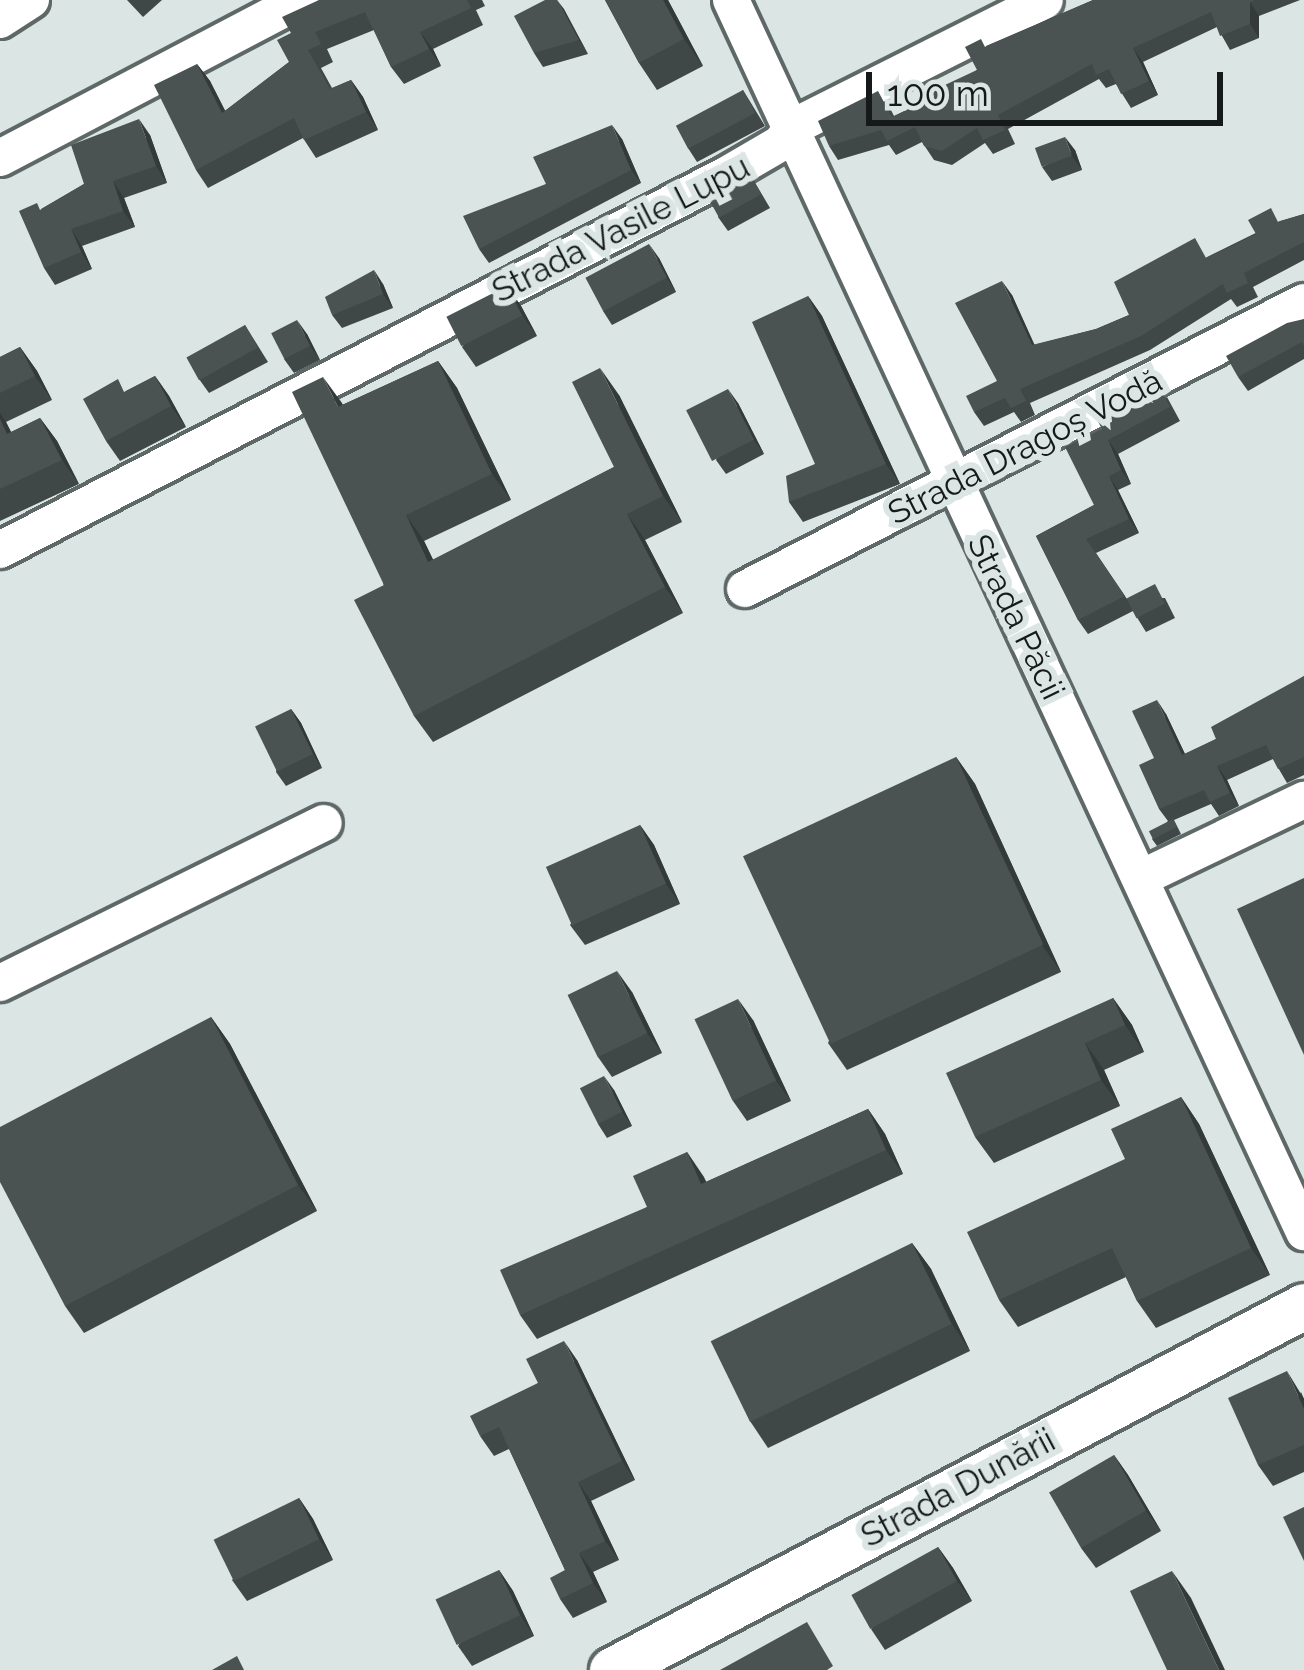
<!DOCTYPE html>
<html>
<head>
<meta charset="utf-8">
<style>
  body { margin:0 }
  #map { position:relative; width:1304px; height:1670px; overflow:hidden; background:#dae5e4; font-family:Raleway,sans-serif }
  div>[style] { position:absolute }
  .roads { filter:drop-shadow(3px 0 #5e6867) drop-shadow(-3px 0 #5e6867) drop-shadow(0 3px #5e6867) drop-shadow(0 -3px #5e6867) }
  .minor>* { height:36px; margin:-18px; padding:0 18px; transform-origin:18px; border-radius:18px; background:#fff }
  .major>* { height:45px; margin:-22.5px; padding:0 22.5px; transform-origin:22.5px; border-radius:22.5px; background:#fff }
  .wall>* { inset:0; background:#404747 }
  .shaded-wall>* { inset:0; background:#343a39 }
  .building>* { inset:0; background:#4a5352; transform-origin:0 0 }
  span { translate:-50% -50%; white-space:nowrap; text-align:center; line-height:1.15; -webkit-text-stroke:12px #dae5e4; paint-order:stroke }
  .street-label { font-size:33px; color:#161919 }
  .scale { position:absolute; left:866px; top:72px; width:357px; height:54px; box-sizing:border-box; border:6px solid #161919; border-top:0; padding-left:15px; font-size:36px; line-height:42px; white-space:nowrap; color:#161919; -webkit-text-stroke:9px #dae5e4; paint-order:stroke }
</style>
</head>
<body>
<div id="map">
  <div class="roads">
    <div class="minor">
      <div style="left:731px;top:0;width:1359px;rotate:65.06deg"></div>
      <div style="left:0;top:20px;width:37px;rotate:-33deg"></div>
      <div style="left:0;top:158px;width:340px;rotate:-27.7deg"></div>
      <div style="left:0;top:550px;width:817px;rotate:-27.32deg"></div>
      <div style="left:726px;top:175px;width:64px;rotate:-30.2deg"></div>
      <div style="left:781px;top:143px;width:18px;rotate:-56deg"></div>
      <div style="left:791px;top:128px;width:284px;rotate:-26.7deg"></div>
      <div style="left:745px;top:589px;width:628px;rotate:-27.18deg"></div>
      <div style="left:1141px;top:878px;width:181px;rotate:-25.6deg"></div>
      <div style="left:0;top:983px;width:361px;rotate:-26.3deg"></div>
    </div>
    <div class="major">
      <div style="left:612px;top:1670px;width:782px;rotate:-27.74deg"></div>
    </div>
  </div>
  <div class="wall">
    <div style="clip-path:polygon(127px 0,162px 0,143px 17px)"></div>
    <div style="clip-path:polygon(319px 0,482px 0,485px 6px,476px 10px,483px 25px,433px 49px,441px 66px,404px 84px,391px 67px,374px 30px,327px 49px,333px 62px,321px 68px,332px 88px,351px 80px,363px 97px,378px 130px,316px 158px,303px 138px,208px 188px,196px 170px,197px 64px,210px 81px,225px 111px,289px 62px,291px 33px)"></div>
    <div style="clip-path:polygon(557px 0,588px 54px,543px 67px,534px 53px)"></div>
    <div style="clip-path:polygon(605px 0,668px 0,703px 66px,657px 90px,639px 63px)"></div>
    <div style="clip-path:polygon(1093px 0,1300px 0,1259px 16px,1259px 38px,1230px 50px,1217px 27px,1143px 62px,1158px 95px,1131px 108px,1116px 84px,1106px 88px,1099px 79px,1008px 129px,1015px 144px,993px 154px,985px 143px,952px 165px,934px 160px,922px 142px,896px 155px,889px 145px,838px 160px,829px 146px,888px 104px,894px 116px,934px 97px,977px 70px,986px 46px)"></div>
    <div style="clip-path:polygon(743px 90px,765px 126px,697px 162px,688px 148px)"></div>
    <div style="clip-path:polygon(150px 135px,167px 183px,124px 198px,135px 227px,82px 246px,92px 269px,55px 285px,44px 268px,41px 209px,84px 184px)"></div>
    <div style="clip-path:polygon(622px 139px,641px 183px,489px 263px,479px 249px,546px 184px)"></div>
    <div style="clip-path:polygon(1075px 150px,1082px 170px,1052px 181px,1042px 167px)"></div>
    <div style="clip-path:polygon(747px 169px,770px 208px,728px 231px,718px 217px)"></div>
    <div style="clip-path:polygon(1304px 214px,1304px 260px,1253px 287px,1258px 297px,1237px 307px,1231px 299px,1150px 350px,1030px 403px,1035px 415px,1021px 422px,1014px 412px,984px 426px,974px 412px,997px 381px,1012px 295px,1034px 345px,1096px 329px,1129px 315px,1207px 257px,1280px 221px)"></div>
    <div style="clip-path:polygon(659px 258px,676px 292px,612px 325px,603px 311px)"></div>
    <div style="clip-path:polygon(383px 284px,393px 308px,342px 328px,332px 315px)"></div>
    <div style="clip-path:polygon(507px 286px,521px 306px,537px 336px,476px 367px,462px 347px)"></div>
    <div style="clip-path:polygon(808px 296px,822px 316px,900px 484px,803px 522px,789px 502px,815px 464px)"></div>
    <div style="clip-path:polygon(1304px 319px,1304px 359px,1248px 391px,1238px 377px)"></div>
    <div style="clip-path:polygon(245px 325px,268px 362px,209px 393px,199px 379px)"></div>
    <div style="clip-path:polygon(307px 334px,320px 360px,294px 373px,284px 359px)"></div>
    <div style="clip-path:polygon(20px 347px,37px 371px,52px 400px,6px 422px,11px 432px,40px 418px,57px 441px,79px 484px,0 521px,0 357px)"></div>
    <div style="clip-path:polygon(438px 361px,457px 388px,511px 500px,424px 541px,433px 560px,614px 467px,619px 395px,682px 522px,645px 540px,683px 613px,433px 742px,414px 716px,342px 405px)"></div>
    <div style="clip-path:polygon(155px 376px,169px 396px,186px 427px,120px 461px,106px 441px,126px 391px)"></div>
    <div style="clip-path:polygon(1167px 397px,1180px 421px,1118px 454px,1131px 484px,1118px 490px,1139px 533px,1096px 553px,1127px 599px,1165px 598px,1175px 618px,1146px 632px,1133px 611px,1088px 634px,1078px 620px,1036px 536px,1094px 505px,1102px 429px)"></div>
    <div style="clip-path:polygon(738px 403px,764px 454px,726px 474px,716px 460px)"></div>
    <div style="clip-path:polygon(1304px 676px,1304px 775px,1287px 783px,1273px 759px,1227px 780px,1239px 806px,1219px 816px,1211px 804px,1174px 820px,1181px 834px,1157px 846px,1152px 839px,1168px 821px,1159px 809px,1154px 758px,1166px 714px,1185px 754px,1216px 739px)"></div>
    <div style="clip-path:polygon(291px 709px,301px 723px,322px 768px,286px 786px,276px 772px)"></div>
    <div style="clip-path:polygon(956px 757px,975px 784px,1061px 972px,847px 1070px,828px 1043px)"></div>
    <div style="clip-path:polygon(640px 825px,654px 845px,680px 904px,585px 945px,570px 925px)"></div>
    <div style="clip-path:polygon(632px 992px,662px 1053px,612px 1077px,598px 1057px)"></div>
    <div style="clip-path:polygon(1113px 998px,1132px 1025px,1144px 1052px,1104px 1070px,1120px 1106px,994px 1163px,975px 1137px)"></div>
    <div style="clip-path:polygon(211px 1017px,230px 1044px,317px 1211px,84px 1333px,65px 1306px)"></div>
    <div style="clip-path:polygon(753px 1020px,791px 1101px,747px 1121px,733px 1101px)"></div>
    <div style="clip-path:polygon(614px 1090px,632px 1126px,607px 1138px,598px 1124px)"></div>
    <div style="clip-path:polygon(1181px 1097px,1199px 1124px,1270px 1275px,1156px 1328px,1137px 1301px,1126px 1277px,1018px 1327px,999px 1300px)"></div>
    <div style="clip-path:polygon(868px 1109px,885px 1134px,903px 1174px,537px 1339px,520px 1315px,647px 1207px,687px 1152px,706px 1182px)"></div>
    <div style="clip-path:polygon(912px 1243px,931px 1269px,970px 1351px,768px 1448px,750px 1421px)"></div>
    <div style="clip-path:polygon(577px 1360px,635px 1480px,591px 1501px,619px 1560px,593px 1572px,607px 1602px,573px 1618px,560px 1599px,565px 1570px,509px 1449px,494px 1456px,480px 1436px,538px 1383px)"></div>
    <div style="clip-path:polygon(1301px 1392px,1304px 1399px,1304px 1472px,1273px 1486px,1258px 1465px)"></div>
    <div style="clip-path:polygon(1114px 1455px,1128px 1475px,1161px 1531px,1096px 1568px,1081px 1548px)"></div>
    <div style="clip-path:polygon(299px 1498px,313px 1519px,333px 1560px,247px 1601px,232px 1580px)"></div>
    <div style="clip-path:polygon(938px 1547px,953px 1568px,972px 1601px,885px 1650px,871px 1629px)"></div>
    <div style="clip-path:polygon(499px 1570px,513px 1591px,534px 1636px,472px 1666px,458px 1646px)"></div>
  </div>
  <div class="shaded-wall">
    <div style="clip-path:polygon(557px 0,564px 9px,588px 54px,579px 40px)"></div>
    <div style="clip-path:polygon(663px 0,668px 0,703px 66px,684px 39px)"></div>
    <div style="clip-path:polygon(1250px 2px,1259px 16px,1259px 38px,1250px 24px)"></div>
    <div style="clip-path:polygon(420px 32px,433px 49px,441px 66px,429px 49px)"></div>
    <div style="clip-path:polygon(1133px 48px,1143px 62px,1158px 95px,1149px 81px)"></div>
    <div style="clip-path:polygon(197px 64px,210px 81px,235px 130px,222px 113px)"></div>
    <div style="clip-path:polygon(351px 80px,363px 97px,378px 130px,366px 112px)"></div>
    <div style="clip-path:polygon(139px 119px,150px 135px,167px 183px,156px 166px)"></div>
    <div style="clip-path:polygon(612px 125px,622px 139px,641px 183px,631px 170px)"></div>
    <div style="clip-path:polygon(1065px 137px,1075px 150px,1082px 170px,1072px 156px)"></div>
    <div style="clip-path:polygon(113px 181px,124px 198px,135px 227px,123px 211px)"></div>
    <div style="clip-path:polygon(71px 229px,82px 246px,92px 269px,81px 252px)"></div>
    <div style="clip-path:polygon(649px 244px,659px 258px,676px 292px,667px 278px)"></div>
    <div style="clip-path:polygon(374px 270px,383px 284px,393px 308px,383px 294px)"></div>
    <div style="clip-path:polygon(1002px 281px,1012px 295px,1041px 359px,1032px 345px)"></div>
    <div style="clip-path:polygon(507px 286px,521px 306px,537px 336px,522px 315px)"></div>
    <div style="clip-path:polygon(808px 296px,822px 316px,900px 484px,886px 464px)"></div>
    <div style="clip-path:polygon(297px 320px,307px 334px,320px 360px,310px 346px)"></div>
    <div style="clip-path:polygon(20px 347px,37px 371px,52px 400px,35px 376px)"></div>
    <div style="clip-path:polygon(438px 361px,457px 388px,511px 500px,492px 474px)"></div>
    <div style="clip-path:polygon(600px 368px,619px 395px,682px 522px,663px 496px)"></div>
    <div style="clip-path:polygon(155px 376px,169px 396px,186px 427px,171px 406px)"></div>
    <div style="clip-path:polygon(323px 377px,342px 403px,357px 433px,338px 407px)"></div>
    <div style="clip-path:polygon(728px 389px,738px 403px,764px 454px,754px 440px)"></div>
    <div style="clip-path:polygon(0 413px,6px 422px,24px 458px,7px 434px,0 419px)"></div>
    <div style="clip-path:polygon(40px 418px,57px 441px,79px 484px,62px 460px)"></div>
    <div style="clip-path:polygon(1108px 440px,1118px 454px,1131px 484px,1121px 470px)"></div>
    <div style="clip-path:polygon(1109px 476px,1118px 490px,1139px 533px,1129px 519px)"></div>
    <div style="clip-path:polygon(627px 514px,645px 540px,683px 613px,665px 587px)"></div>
    <div style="clip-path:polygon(406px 515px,424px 541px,447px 588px,428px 562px)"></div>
    <div style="clip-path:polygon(1157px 700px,1166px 714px,1192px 769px,1182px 755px)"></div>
    <div style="clip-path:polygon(291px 709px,301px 723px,322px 768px,313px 754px)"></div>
    <div style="clip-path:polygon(956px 757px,975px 784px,1061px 972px,1042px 945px)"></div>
    <div style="clip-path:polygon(1217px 766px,1227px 780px,1239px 806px,1230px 793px)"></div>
    <div style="clip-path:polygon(640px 825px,654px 845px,680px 904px,666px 884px)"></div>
    <div style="clip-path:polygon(617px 971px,632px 992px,662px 1053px,647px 1033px)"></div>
    <div style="clip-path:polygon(1113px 998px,1132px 1025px,1144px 1052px,1125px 1025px)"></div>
    <div style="clip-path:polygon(738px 999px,753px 1020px,791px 1101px,776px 1081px)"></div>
    <div style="clip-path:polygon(211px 1017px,230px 1044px,317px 1211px,298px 1185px)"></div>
    <div style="clip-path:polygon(1085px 1043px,1104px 1070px,1120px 1106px,1101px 1080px)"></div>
    <div style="clip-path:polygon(604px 1076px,614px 1090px,632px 1126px,622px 1112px)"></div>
    <div style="clip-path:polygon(1181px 1097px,1199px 1124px,1270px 1275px,1251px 1248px)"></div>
    <div style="clip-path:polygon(868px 1109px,885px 1134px,903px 1174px,886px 1150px)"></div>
    <div style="clip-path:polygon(687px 1152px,704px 1177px,718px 1208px,701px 1184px)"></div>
    <div style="clip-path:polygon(912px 1243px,931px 1269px,970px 1351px,952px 1324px)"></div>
    <div style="clip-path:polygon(564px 1341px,577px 1360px,635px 1480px,622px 1461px)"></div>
    <div style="clip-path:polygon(1287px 1371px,1304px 1399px,1304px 1409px)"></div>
    <div style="clip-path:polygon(1114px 1455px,1128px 1475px,1161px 1531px,1146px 1511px)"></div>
    <div style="clip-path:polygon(578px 1482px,591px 1501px,619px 1560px,605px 1541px)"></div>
    <div style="clip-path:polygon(299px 1498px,313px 1519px,333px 1560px,319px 1539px)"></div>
    <div style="clip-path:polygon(938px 1547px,953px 1568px,972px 1601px,957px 1581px)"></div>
    <div style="clip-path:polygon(579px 1553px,593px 1572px,607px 1602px,593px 1583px)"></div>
    <div style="clip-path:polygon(499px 1570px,513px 1591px,534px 1636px,520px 1615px)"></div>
    <div style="clip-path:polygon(1172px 1571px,1191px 1598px,1225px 1670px,1219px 1670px)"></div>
  </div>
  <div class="building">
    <div style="clip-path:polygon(319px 0,467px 0,471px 8px,420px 32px,429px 49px,391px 67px,365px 12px,315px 32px,321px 44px,308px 50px,330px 89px,351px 80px,366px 112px,304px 140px,294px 118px,196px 170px,154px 85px,197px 64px,222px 113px,289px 62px,277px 40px,291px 33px,282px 17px)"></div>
    <div style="clip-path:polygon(545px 0,557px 0,579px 40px,534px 53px,514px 16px)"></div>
    <div style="clip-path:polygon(605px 0,663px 0,684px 39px,639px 63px)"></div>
    <div style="clip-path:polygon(1093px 0,1255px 0,1250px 2px,1250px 24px,1220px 36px,1211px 12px,1133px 48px,1149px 81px,1121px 94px,1109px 69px,1096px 75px,1092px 64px,998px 115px,1005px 130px,983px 140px,977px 128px,942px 151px,924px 146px,915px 127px,887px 141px,881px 130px,829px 146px,818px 121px,878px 91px,892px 117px,934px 97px,932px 91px,977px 70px,965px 47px,981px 39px,985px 47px)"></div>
    <div style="left:743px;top:90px;width:26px;height:76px;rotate:62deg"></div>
    <div style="clip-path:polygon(139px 119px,156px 166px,113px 181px,123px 211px,71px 229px,81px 252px,44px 268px,19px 211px,37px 203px,40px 210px,84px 184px,71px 145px)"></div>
    <div style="clip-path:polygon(612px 125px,631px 170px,479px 249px,463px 216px,546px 184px,533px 157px)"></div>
    <div style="left:1065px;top:137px;width:20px;height:32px;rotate:70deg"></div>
    <div style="left:747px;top:169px;width:29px;height:48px;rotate:61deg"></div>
    <div style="clip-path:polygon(1271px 208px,1278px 222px,1304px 214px,1304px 242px,1244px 273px,1248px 283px,1227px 293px,1223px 284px,1141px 336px,1020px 389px,1026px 401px,1011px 408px,1005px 398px,974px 412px,966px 396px,997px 381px,955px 303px,1002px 281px,1032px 345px,1096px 329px,1129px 315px,1114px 282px,1195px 238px,1206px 258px,1234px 245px,1256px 234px,1248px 220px)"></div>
    <div style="left:649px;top:244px;width:38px;height:72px;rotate:62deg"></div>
    <div style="clip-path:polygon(374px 270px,383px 294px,332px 315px,325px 297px)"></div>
    <div style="left:507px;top:286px;width:33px;height:68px;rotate:63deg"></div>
    <div style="clip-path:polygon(808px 296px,886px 464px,789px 502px,786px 476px,815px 464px,752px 322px)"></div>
    <div style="clip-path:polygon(1304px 319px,1304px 346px,1302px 342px,1238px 377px,1226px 356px,1287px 323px)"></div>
    <div style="left:297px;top:320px;width:29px;height:29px;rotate:63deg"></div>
    <div style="left:245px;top:325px;width:26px;height:67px;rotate:61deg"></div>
    <div style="clip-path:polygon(20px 347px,35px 376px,0 393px,0 357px)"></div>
    <div style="clip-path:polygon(438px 361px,492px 474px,406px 515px,428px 562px,614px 467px,572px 382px,600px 368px,663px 496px,627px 514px,665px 587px,414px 716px,354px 600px,384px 585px,292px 392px,323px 377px,338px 407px)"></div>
    <div style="clip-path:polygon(155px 376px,171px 406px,106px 441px,83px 399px,118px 379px,124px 392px)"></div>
    <div style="clip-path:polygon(1158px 384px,1170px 407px,1108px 440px,1121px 470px,1109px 476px,1129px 519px,1086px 539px,1125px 596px,1078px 620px,1036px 536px,1094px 505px,1065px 447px,1102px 429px,1095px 416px)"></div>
    <div style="left:728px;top:389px;width:57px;height:47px;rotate:63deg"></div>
    <div style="clip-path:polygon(40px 418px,62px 460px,0 489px,0 419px,7px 434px)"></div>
    <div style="left:1155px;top:584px;width:22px;height:32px;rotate:63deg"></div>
    <div style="clip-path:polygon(1304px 676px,1304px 757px,1278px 769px,1266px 745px,1217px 766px,1230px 793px,1210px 802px,1204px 790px,1159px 809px,1139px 765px,1154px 758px,1132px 711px,1157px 700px,1182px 755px,1216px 739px,1211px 727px)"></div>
    <div style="left:291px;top:709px;width:50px;height:40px;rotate:64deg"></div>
    <div style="left:956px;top:757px;width:207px;height:235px;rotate:65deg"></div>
    <div style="left:1173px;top:819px;width:9px;height:27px;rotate:63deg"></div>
    <div style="left:640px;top:825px;width:64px;height:103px;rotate:66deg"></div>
    <div style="clip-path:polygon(1304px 878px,1304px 1055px,1237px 909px)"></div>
    <div style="left:617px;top:971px;width:69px;height:55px;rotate:64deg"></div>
    <div style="clip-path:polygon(1113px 998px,1125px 1025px,1085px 1043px,1101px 1080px,975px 1137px,946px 1073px)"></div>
    <div style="left:738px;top:999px;width:90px;height:48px;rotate:65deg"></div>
    <div style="clip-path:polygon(211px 1017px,298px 1185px,65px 1306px,0 1182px,0 1127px)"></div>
    <div style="left:604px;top:1076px;width:40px;height:27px;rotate:63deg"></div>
    <div style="clip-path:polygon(1181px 1097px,1251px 1248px,1137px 1301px,1112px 1248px,999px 1300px,967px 1232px,1125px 1159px,1111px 1129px)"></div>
    <div style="clip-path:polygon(868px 1109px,886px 1150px,520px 1315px,500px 1270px,647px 1207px,633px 1176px,687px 1152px,701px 1184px)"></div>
    <div style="left:912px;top:1243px;width:90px;height:224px;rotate:64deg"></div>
    <div style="clip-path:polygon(564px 1341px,622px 1461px,578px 1482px,605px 1541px,579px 1553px,593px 1583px,560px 1599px,550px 1578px,565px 1570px,499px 1427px,480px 1436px,470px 1416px,538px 1383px,526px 1359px)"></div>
    <div style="clip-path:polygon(1287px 1371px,1304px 1409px,1304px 1445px,1258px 1465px,1228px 1398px)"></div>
    <div style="left:1114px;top:1455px;width:64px;height:75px;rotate:60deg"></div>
    <div style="left:299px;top:1498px;width:46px;height:95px;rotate:64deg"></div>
    <div style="clip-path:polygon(1304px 1507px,1304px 1561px,1283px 1517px)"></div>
    <div style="left:938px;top:1547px;width:39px;height:99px;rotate:61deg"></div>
    <div style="left:499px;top:1570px;width:50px;height:70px;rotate:65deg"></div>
    <div style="clip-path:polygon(1172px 1571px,1219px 1670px,1167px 1670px,1130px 1591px)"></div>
    <div style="clip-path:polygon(807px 1622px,833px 1666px,827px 1670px,720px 1670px)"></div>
    <div style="clip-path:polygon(237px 1656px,244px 1670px,212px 1670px)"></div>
  </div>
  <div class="street-label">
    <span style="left:621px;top:229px;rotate:-27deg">Strada Vasile Lupu</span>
    <span style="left:1025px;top:447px;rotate:-27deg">Strada Dragoș Vodă</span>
    <span style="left:1016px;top:617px;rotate:64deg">Strada Păcii</span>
    <span style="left:958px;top:1488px;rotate:-28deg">Strada Dunării</span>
  </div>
  <div class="scale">100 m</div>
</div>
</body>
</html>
